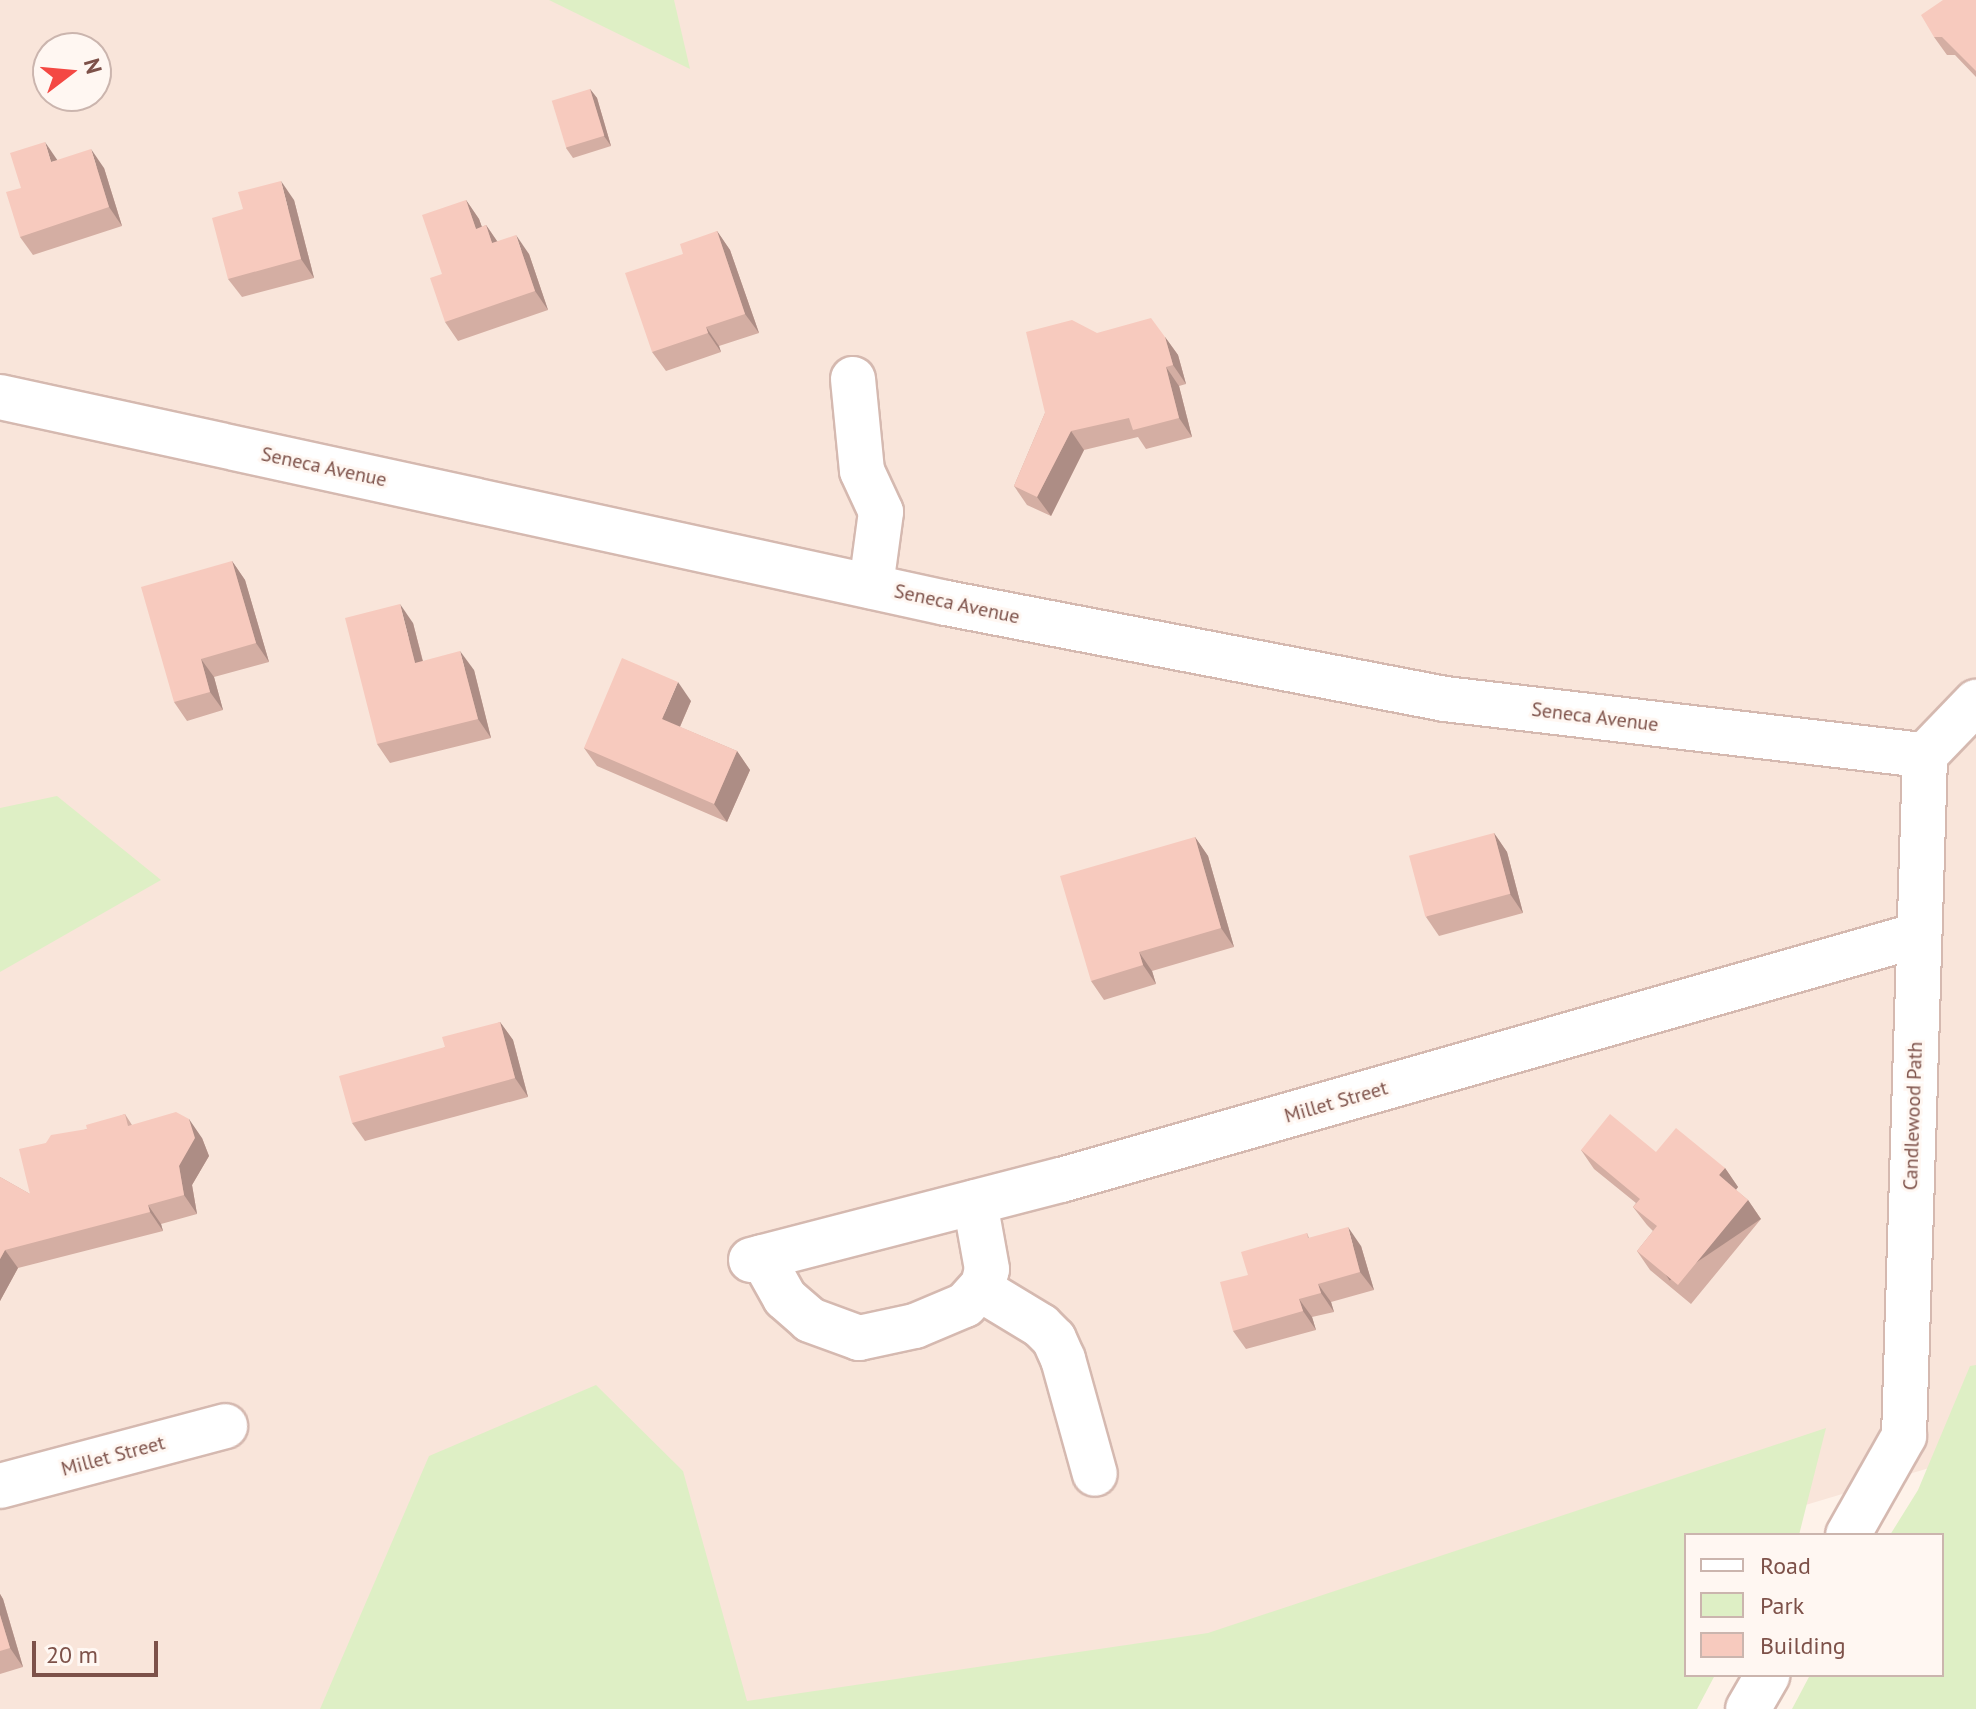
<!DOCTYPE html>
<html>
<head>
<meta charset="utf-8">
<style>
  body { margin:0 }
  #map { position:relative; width:1976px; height:1709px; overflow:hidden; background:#fef2e9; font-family:"PT Sans",sans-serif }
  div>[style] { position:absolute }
  .residential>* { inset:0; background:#f9e5da }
  .green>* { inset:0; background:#deefc5 }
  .roads { filter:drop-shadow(2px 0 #d5b9b0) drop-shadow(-2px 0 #d5b9b0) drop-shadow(0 2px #d5b9b0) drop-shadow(0 -2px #d5b9b0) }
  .minor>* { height:44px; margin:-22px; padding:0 22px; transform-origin:22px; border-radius:22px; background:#fff }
  .wall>* { inset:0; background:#d4aea3 }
  .shaded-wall>* { inset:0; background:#ad8d85; transform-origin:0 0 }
  .building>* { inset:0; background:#f7cabe; transform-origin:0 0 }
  span { translate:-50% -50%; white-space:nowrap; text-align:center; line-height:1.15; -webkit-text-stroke:6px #fff7f2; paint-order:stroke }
  .street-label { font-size:20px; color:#7d5149 }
  .legend { position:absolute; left:1684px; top:1533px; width:260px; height:144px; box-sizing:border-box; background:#fff7f2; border:2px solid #cbb5ae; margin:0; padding:10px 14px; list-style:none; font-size:24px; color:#7d5149 }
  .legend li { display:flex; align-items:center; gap:16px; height:40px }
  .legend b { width:40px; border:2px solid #cbb5ae }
  .north { position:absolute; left:32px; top:32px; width:80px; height:80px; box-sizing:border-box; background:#fff7f2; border:2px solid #cbb5ae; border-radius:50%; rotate:74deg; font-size:22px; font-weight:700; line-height:32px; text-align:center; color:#7d5149 }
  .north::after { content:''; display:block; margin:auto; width:28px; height:36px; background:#f44843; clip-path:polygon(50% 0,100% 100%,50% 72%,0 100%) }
  .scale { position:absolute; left:32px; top:1641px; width:126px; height:36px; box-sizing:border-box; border:4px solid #7d5149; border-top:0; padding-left:10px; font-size:24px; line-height:28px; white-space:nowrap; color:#7d5149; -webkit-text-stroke:6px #fff7f2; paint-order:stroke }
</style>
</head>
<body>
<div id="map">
  <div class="residential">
    <div style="clip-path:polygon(evenodd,0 0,1976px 0,1976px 1454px,1705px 1535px,1686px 1535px,1121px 1709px,0 1709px,0 0,48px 48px,96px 48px,96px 96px,48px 96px,48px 48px)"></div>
  </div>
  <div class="green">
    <div style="clip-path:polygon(549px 0,674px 0,690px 69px)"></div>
    <div style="clip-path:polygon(57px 796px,161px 880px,0 972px,0 808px)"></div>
    <div style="clip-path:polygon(1976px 1365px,1976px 1709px,1792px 1709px,1810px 1675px,1942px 1675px,1942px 1535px,1890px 1535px,1918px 1490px,1970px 1366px)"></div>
    <div style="clip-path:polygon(596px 1385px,683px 1471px,747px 1701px,1208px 1633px,1826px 1428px,1799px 1535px,1686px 1535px,1686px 1675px,1715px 1675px,1697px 1709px,320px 1709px,429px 1456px)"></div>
  </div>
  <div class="roads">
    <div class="minor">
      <div style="left:853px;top:379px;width:92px;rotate:84.4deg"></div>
      <div style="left:862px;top:471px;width:45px;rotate:65.1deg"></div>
      <div style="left:881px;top:512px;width:75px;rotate:97.7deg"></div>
      <div style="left:0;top:397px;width:968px;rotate:12.28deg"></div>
      <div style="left:946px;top:603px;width:508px;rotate:10.89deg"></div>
      <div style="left:1445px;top:699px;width:483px;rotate:6.7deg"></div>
      <div style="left:762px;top:1257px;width:47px;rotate:60.7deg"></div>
      <div style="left:785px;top:1298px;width:33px;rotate:41deg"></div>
      <div style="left:810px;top:1320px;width:52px;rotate:20.2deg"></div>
      <div style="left:859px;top:1338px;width:57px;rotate:-12.1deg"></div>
      <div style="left:915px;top:1326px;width:54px;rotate:-22.8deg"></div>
      <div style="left:965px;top:1305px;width:27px;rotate:-48deg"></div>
      <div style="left:983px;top:1285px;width:16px;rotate:-76deg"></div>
      <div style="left:987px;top:1269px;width:68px;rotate:-100.2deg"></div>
      <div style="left:751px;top:1260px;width:320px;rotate:-14.5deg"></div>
      <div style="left:1061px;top:1180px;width:891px;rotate:-15.95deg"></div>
      <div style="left:980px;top:1289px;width:71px;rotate:31.2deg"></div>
      <div style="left:1041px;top:1326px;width:18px;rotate:45deg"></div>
      <div style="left:1054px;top:1339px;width:22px;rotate:66deg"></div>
      <div style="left:1063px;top:1359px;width:119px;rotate:74.5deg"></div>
      <div style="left:0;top:1486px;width:233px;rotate:-14.9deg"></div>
      <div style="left:1848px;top:1535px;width:114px;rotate:-60.5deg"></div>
      <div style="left:1904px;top:1436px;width:681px;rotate:-88.23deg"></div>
      <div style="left:1925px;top:755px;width:74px;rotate:-46.1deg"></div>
      <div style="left:1748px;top:1709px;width:39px;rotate:-60deg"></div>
    </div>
  </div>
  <div class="wall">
    <div style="clip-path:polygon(1976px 0,1976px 77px,1955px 55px,1947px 55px,1934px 37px)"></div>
    <div style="clip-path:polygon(590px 89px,597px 98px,611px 146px,573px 158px,566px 148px)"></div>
    <div style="clip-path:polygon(58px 160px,104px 168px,122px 226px,33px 255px,20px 237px,21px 188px)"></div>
    <div style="clip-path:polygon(294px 200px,314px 278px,242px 297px,228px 279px)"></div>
    <div style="clip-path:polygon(466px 200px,479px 219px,482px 227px,486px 225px,497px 241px,529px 254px,548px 310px,458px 341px,445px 322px)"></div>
    <div style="clip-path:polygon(717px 231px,730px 250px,759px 333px,719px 346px,721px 352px,666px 371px,652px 352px,683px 254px)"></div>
    <div style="clip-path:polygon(1097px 333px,1165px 337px,1178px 355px,1186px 384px,1179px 386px,1192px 437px,1146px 449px,1138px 437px,1084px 450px,1051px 516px,1027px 505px,1014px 486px,1045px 413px)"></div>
    <div style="clip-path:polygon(232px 561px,245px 580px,269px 662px,214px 677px,223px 710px,187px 721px,174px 702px)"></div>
    <div style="clip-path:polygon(413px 623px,423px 661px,474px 670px,491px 738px,390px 763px,377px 744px)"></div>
    <div style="clip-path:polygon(691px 701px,680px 727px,737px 751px,750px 770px,727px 822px,597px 766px,584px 748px)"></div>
    <div style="clip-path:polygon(1494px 833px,1507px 852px,1523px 913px,1439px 936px,1426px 917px)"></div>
    <div style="clip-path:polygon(1195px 837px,1208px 856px,1234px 947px,1152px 971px,1156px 984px,1104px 1000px,1091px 981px)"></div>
    <div style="clip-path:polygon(500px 1022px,513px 1040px,528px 1097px,365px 1141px,352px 1123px,445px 1047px)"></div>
    <div style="clip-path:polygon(125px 1114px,132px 1125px,202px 1138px,209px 1156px,192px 1185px,197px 1214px,161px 1224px,163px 1231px,18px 1268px,0 1301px,0 1177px,30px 1194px,46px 1143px,87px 1129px)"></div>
    <div style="clip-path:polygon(1581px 1150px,1656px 1152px,1725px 1168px,1738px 1187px,1736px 1190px,1748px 1200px,1761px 1219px,1691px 1304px,1650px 1270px,1637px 1251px,1653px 1231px,1647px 1225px,1633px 1207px,1636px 1203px,1594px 1169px)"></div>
    <div style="clip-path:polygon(1307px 1233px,1309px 1238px,1361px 1246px,1374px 1290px,1331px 1302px,1334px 1312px,1312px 1317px,1316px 1330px,1246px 1349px,1233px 1331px,1248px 1275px)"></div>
    <div style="clip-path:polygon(0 1594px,3px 1599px,23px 1667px,0 1674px)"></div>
  </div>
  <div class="shaded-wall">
    <div style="clip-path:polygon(590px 89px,597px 98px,611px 146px,604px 136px)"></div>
    <div style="clip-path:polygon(45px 142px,58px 161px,51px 162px)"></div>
    <div style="clip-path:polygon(91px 149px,104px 168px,122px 226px,109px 207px)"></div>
    <div style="clip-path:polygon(281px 181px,294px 200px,314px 278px,301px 259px)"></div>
    <div style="clip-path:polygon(466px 200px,479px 219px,489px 247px,476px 229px)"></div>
    <div style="clip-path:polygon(486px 225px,499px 244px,492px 243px)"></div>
    <div style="clip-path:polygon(717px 231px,730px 250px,759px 333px,745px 314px)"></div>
    <div style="clip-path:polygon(516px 235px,529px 254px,548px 310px,535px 291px)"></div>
    <div style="clip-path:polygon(706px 327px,719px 346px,721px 352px,708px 333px)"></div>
    <div style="clip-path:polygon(1165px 337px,1178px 355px,1186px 384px,1173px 365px)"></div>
    <div style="clip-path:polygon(1166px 367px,1179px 386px,1192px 437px,1179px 418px)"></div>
    <div style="clip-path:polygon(1071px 431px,1084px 450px,1051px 516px,1037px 497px)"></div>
    <div style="clip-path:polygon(232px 561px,245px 580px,269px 662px,256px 643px)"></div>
    <div style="clip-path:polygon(400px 604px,413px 623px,428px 682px,415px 663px)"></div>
    <div style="clip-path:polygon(460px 651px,474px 670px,491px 738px,478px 719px)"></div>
    <div style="clip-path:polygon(201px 659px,214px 677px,223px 710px,210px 692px)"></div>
    <div style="clip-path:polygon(678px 682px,691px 701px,675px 738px,662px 719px)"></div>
    <div style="clip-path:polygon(737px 751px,750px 770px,727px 822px,714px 804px)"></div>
    <div style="clip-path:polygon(1494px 833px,1507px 852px,1523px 913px,1510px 894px)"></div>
    <div style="clip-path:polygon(1195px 837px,1208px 856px,1234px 947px,1221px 928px)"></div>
    <div style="clip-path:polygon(1139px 952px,1152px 971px,1156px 984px,1143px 965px)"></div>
    <div style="clip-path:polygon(500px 1022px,513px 1040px,528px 1097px,515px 1078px)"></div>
    <div style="clip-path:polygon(189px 1119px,202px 1138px,209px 1156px,192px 1185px,197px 1214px,184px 1195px,179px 1166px)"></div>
    <div style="clip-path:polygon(1725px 1168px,1738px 1187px,1732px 1194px,1719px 1175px)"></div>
    <div style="left:1748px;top:1200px;width:23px;height:110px;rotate:56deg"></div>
    <div style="clip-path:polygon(148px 1205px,161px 1224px,163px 1231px,150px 1212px)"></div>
    <div style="clip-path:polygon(1348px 1227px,1361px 1246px,1374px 1290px,1360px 1272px)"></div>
    <div style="clip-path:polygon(5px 1250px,18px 1268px,0 1301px,0 1259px)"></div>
    <div style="clip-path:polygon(1318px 1284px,1331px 1302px,1334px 1312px,1321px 1293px)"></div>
    <div style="clip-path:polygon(1299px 1299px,1312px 1317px,1316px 1330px,1303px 1311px)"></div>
    <div style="clip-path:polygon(0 1594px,3px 1599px,23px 1667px,10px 1648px,0 1615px)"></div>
  </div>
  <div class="building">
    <div style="clip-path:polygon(1943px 0,1976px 0,1976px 71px,1942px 37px,1934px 37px,1921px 15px)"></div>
    <div style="left:590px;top:89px;width:49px;height:40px;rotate:73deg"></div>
    <div style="clip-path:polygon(45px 142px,51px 162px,91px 149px,109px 207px,20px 237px,6px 192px,21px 188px,10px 153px)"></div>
    <div style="clip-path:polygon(281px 181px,301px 259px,228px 279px,212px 218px,243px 209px,238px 192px)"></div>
    <div style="clip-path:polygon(466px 200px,476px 229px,486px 225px,492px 243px,516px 235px,535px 291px,445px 322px,430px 278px,442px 274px,422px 215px)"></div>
    <div style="clip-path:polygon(717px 231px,745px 314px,706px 327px,708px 333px,652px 352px,625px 273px,683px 254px,680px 244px)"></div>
    <div style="clip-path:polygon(1151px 318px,1165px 337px,1173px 365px,1166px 367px,1179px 418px,1133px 430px,1129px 418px,1071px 431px,1037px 497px,1014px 486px,1045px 413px,1026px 332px,1072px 320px,1097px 333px)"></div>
    <div style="clip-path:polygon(232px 561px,256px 643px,201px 659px,210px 692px,174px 702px,141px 587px)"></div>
    <div style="clip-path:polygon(400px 604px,415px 663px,460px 651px,478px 719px,377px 744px,345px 618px)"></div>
    <div style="clip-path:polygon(622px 658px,678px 682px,662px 719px,737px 751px,714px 804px,584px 748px)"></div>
    <div style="left:1494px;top:833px;width:63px;height:88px;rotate:75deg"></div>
    <div style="clip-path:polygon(1195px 837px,1221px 928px,1139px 952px,1143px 965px,1091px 981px,1060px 876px)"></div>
    <div style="clip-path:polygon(500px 1022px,515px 1078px,352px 1123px,339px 1076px,445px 1047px,442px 1037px)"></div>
    <div style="clip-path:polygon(176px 1112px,189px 1119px,195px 1138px,179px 1166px,184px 1195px,148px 1205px,150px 1212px,5px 1250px,0 1259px,0 1177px,30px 1194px,19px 1149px,46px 1143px,51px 1135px,87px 1129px,86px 1125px,125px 1114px,128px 1126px)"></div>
    <div style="clip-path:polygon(1610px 1114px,1656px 1152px,1676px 1128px,1725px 1168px,1719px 1175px,1748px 1200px,1678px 1285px,1637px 1251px,1657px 1226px,1633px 1207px,1640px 1199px,1581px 1150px)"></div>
    <div style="clip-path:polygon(1348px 1227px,1360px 1272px,1318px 1284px,1321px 1293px,1299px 1299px,1303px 1311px,1233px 1331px,1220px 1282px,1248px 1275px,1241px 1252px,1307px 1233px,1308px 1238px)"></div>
    <div style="clip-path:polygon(0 1615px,10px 1648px,0 1651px)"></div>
  </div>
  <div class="street-label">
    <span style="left:324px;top:467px;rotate:12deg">Seneca Avenue</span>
    <span style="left:957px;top:604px;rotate:12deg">Seneca Avenue</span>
    <span style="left:1595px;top:717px;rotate:7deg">Seneca Avenue</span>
    <span style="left:1336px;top:1102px;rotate:-16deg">Millet Street</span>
    <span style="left:1913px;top:1116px;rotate:-88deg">Candlewood Path</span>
    <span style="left:113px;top:1456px;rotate:-15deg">Millet Street</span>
  </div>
  <ul class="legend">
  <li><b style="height:10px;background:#fff"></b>Road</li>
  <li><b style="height:22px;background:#deefc5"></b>Park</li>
  <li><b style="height:22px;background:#f7cabe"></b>Building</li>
  </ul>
  <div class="north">N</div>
  <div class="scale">20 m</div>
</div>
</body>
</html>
